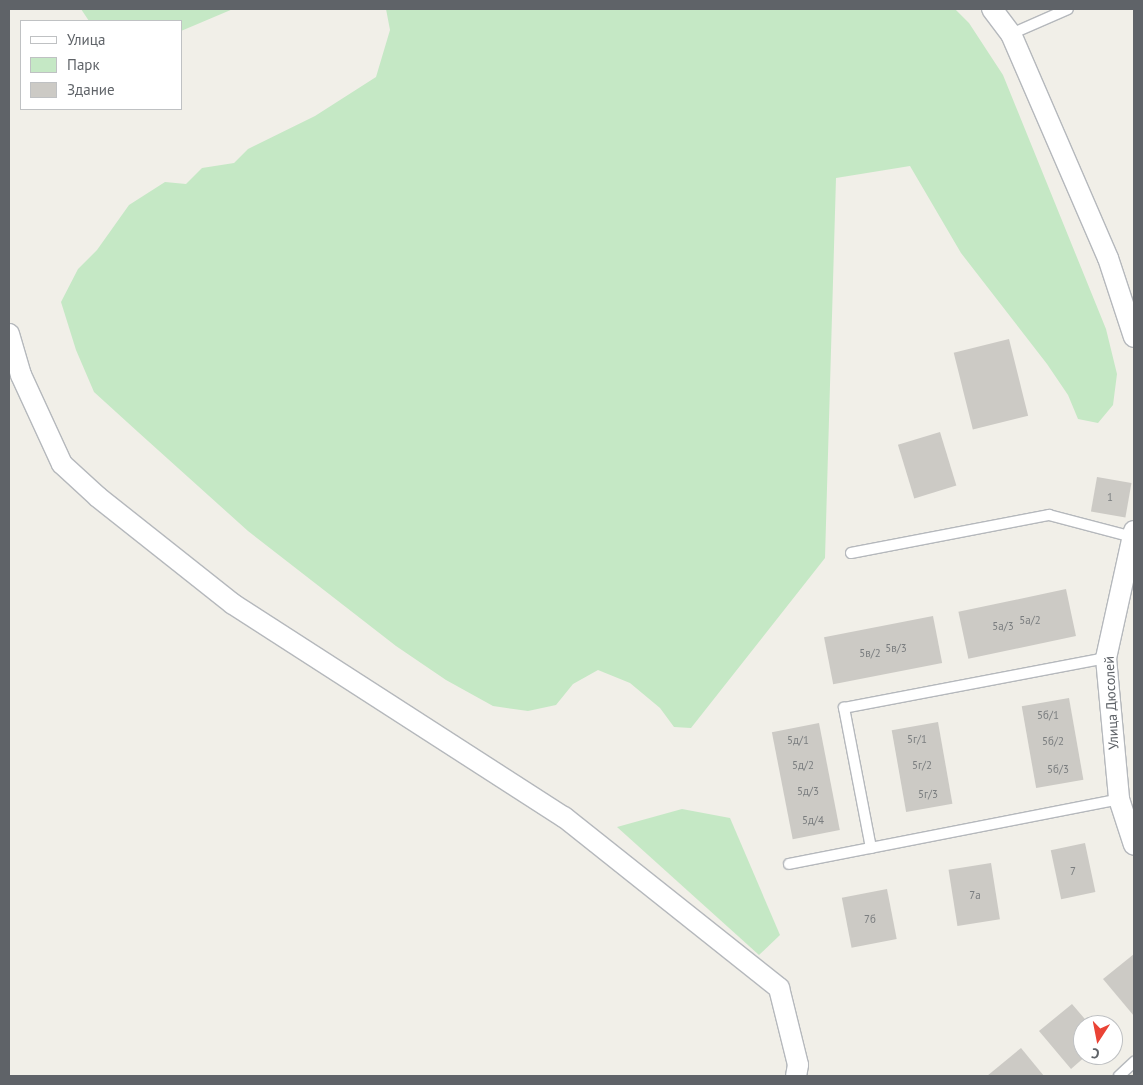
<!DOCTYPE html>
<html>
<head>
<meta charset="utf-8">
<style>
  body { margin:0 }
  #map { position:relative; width:1143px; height:1085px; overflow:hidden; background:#f1efe8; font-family:"PT Sans",sans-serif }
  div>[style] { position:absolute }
  .green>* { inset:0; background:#c5e8c5 }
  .building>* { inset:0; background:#cccac5; transform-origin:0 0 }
  .roads { filter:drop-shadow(1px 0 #b5b8bc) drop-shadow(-1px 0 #b5b8bc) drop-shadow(0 1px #b5b8bc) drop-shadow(0 -1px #b5b8bc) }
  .lane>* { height:10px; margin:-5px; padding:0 5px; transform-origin:5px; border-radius:5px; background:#fff }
  .street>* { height:20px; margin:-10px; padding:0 10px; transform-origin:10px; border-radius:10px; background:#fff }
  span { translate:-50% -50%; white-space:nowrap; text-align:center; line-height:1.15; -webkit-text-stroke:4px #fff; paint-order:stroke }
  .number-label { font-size:11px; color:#7a7d7f }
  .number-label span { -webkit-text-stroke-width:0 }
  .street-label { font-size:14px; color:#5f6368 }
  .frame { position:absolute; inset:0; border:10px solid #5f6368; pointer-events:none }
  .legend { position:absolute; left:20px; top:20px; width:162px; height:90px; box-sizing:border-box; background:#fff; border:1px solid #bfc1c3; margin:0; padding:6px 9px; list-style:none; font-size:15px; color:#5f6368 }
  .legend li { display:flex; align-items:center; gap:10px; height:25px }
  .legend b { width:25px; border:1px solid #bfc1c3 }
  .north { position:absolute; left:1073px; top:1015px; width:50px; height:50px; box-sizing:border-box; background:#fff; border:1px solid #bfc1c3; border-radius:50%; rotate:191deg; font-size:14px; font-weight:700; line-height:20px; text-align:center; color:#5f6368 }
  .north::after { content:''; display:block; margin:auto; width:18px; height:22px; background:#ea4335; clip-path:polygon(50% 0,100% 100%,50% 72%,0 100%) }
</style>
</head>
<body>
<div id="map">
  <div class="green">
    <div style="clip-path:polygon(81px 9px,233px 9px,181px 31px,181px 21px,89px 21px)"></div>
    <div style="clip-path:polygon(386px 9px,955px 9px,969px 23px,1003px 75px,1106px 329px,1117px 374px,1113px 405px,1098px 423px,1078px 419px,1068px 395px,1047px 364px,961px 253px,910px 166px,836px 178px,825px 558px,691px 728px,674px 727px,660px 708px,630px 683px,598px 670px,573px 684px,556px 705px,528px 711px,493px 706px,446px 680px,396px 646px,248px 531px,138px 432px,94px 392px,76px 350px,61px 302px,78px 269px,97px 250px,129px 205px,165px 182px,186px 184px,202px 168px,234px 163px,248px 149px,315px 116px,376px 77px,390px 30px)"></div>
    <div style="clip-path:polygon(682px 809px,730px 818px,780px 935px,759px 955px,617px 827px)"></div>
  </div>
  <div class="building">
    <div style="left:1009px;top:339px;width:79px;height:57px;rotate:76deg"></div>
    <div style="left:940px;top:432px;width:56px;height:44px;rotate:73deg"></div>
    <div style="left:1097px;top:477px;width:35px;height:35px;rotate:10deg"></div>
    <div style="left:1066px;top:589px;width:48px;height:110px;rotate:78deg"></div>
    <div style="left:933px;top:616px;width:48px;height:111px;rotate:79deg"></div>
    <div style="left:1069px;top:698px;width:83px;height:48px;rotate:80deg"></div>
    <div style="left:938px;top:722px;width:83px;height:47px;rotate:80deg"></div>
    <div style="left:819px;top:723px;width:109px;height:48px;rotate:79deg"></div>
    <div style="left:1085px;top:843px;width:50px;height:35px;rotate:78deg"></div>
    <div style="left:991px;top:863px;width:57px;height:43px;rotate:81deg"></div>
    <div style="left:887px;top:889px;width:51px;height:46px;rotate:79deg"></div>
    <div style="clip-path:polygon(1134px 954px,1134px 1016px,1103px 979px)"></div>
    <div style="clip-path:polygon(1072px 1004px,1090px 1025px,1083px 1025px,1083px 1055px,1087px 1055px,1071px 1069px,1039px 1031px)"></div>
    <div style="clip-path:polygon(1021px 1048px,1044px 1076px,987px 1076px)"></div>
  </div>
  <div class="roads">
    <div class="lane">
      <div style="left:1011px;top:34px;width:62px;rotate:-23.7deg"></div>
      <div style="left:851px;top:553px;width:202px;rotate:-10.9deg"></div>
      <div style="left:1049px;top:515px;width:87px;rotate:14.7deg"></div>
      <div style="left:871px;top:848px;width:143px;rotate:-100.9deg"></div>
      <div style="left:844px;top:708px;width:267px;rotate:-10.8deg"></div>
      <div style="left:789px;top:864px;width:336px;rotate:-11.1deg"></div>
      <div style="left:1119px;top:1076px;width:21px;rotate:-43deg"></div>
    </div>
    <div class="street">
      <div style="left:992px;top:9px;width:31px;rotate:53deg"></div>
      <div style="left:1011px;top:34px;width:244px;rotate:66.6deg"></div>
      <div style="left:1108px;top:258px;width:83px;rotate:71.8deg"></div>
      <div style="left:9px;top:334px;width:43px;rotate:73.7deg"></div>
      <div style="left:21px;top:375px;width:98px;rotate:65.3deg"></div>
      <div style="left:62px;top:464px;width:49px;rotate:42.5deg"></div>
      <div style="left:98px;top:497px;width:172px;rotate:38.4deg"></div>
      <div style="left:233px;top:604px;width:394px;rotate:32.8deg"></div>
      <div style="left:564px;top:817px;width:275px;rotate:38.5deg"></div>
      <div style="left:779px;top:988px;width:79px;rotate:76.1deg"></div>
      <div style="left:798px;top:1065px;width:11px;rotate:100deg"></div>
      <div style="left:1134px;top:531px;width:130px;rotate:102.4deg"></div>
      <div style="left:1106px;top:658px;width:142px;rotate:84.7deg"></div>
      <div style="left:1119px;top:799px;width:48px;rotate:71.9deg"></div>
    </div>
  </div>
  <div class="number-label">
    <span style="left:1110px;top:497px">1</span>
    <span style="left:1030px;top:620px">5а/2</span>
    <span style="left:1003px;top:626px">5а/3</span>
    <span style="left:896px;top:648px">5в/3</span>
    <span style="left:870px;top:653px">5в/2</span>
    <span style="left:1048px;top:715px">5б/1</span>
    <span style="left:917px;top:739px">5г/1</span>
    <span style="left:798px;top:740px">5д/1</span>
    <span style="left:1053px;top:741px">5б/2</span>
    <span style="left:803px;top:765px">5д/2</span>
    <span style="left:922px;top:765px">5г/2</span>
    <span style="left:1058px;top:769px">5б/3</span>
    <span style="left:808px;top:791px">5д/3</span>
    <span style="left:928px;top:794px">5г/3</span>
    <span style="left:813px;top:820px">5д/4</span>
    <span style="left:1073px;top:871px">7</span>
    <span style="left:975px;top:895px">7а</span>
    <span style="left:870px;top:919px">7б</span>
  </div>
  <div class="street-label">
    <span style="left:1111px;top:703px;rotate:-93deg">Улица Дюсолей</span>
  </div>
  <div class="frame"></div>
  <ul class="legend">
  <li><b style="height:6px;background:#fff"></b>Улица</li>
  <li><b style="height:14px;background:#c5e8c5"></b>Парк</li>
  <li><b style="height:14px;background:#cccac5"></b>Здание</li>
  </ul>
  <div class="north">С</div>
</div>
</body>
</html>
